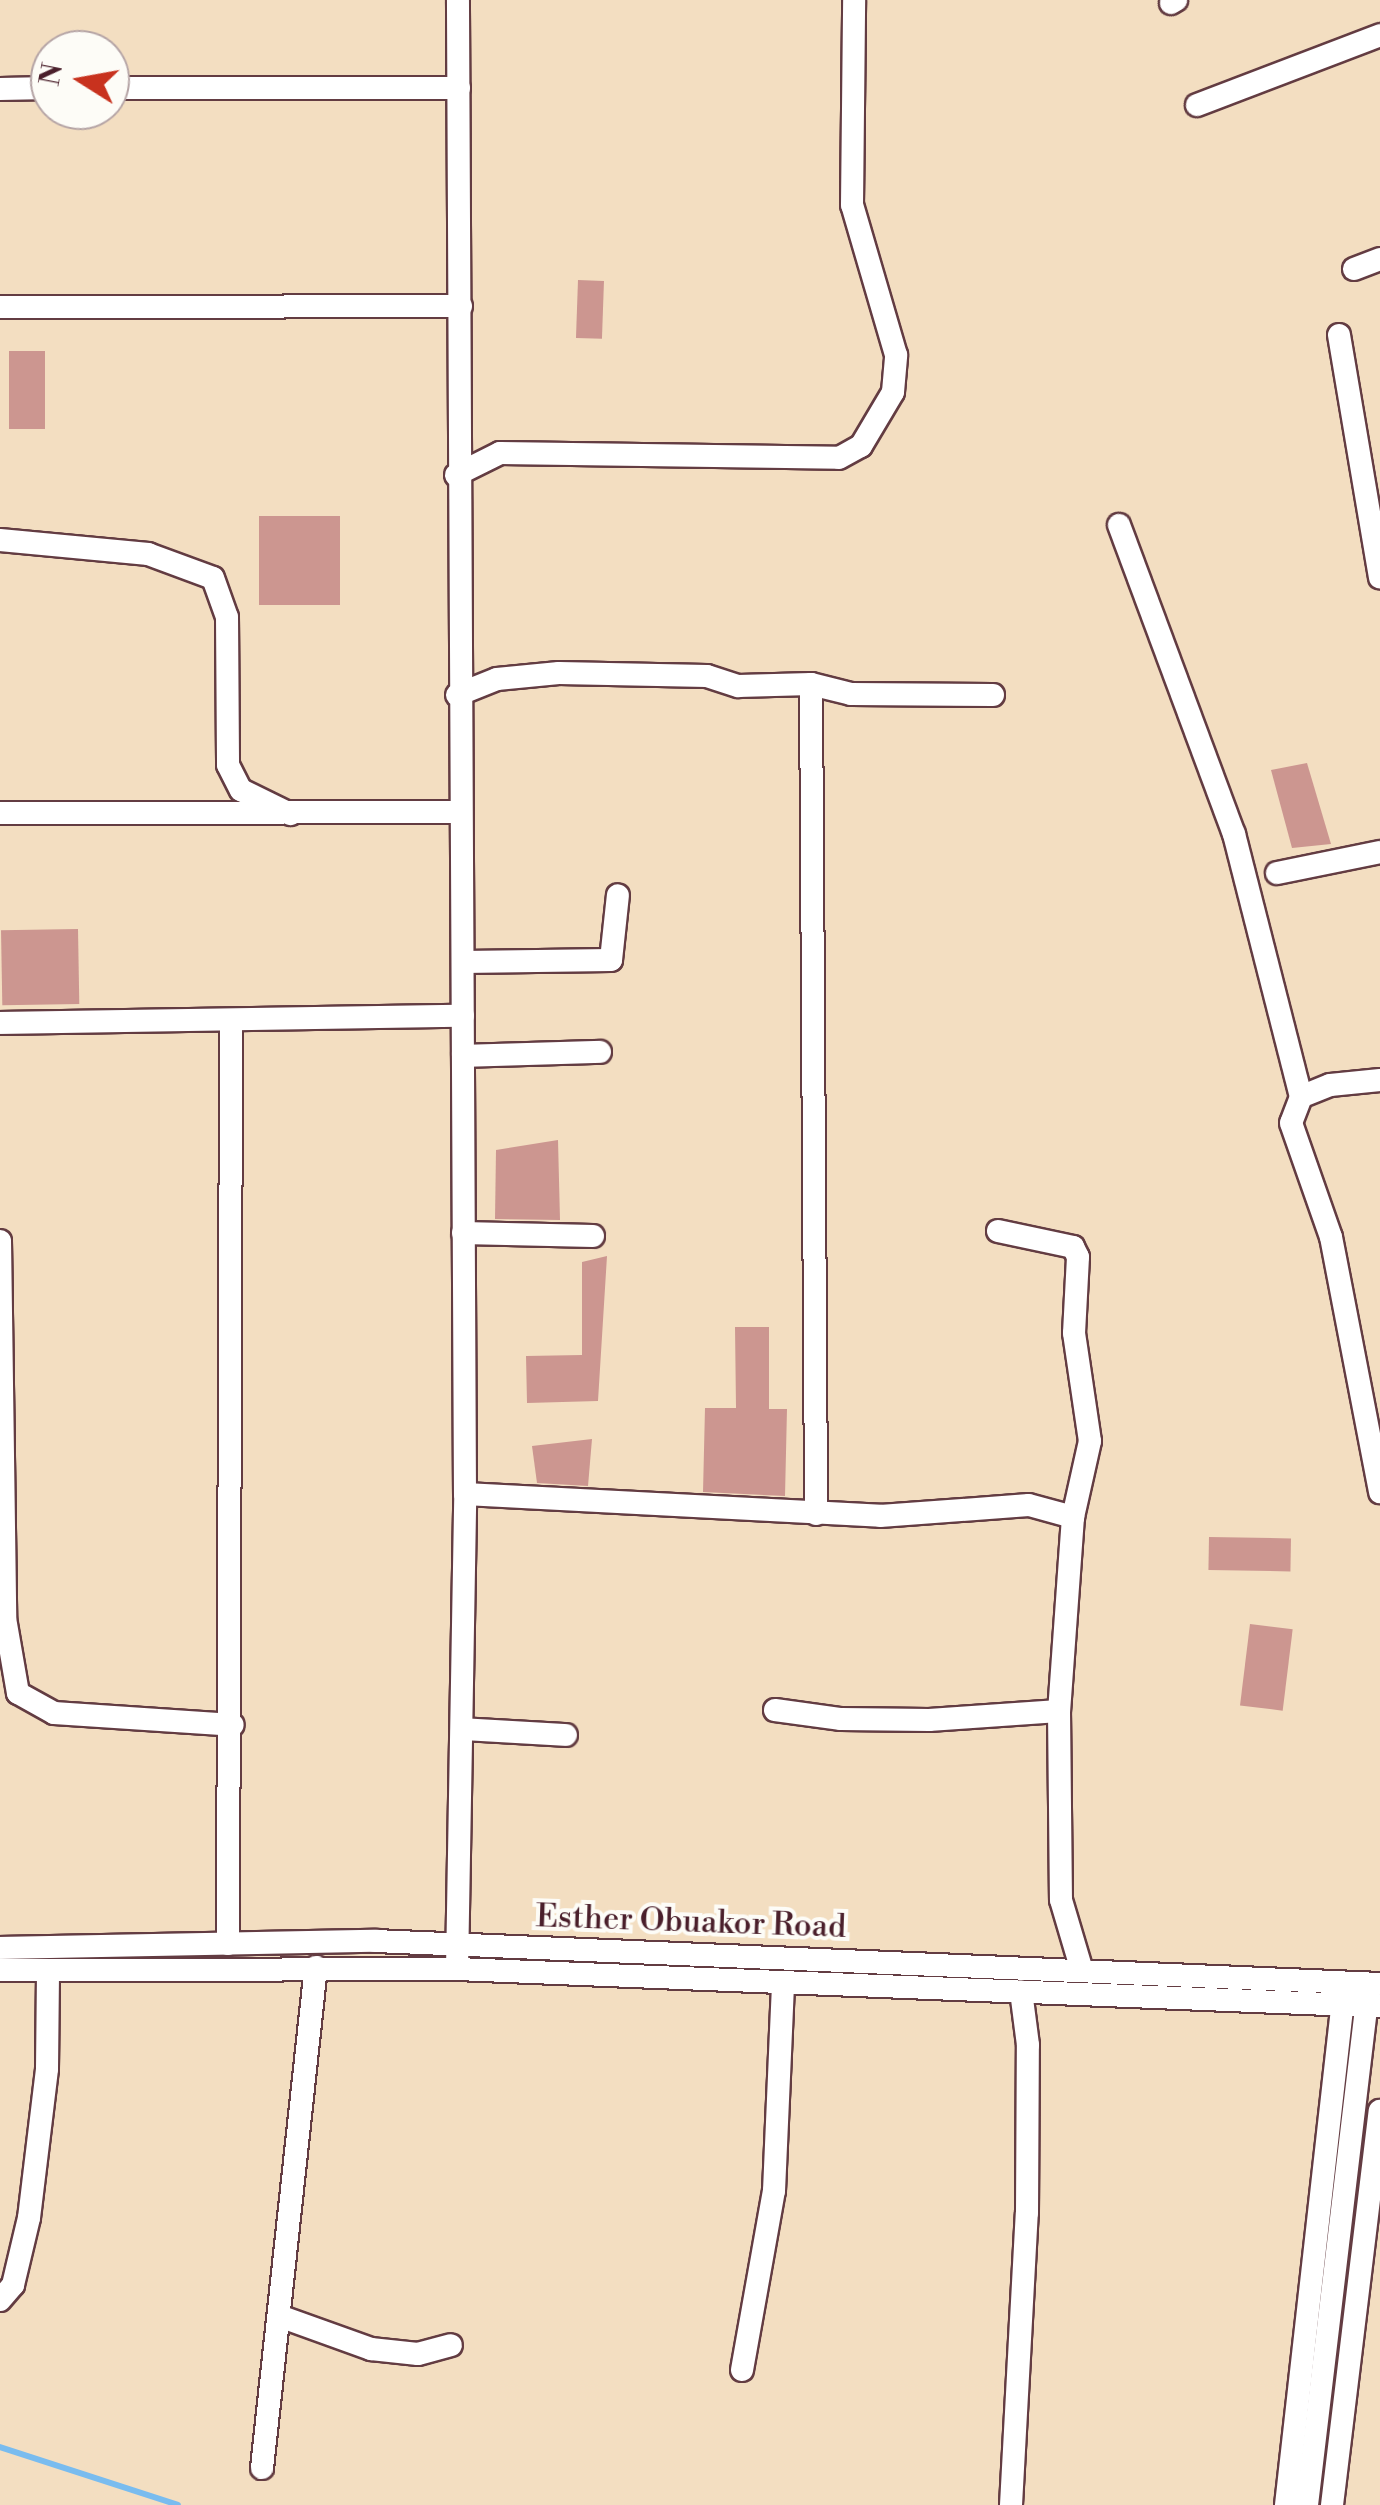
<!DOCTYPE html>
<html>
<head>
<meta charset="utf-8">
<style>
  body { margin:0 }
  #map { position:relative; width:1380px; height:2505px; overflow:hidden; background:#f3dec1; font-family:"Libre Bodoni",serif }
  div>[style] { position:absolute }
  .stream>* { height:6px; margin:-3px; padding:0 3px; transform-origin:3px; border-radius:3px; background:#79bcef }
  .building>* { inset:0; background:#cc9690; transform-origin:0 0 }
  .roads { filter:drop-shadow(2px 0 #633c42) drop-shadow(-2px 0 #633c42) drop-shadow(0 2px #633c42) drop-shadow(0 -2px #633c42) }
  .minor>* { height:22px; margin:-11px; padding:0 11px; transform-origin:11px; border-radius:11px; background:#fff }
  span { translate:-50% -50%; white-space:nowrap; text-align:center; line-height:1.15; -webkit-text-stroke:8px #fdfcf7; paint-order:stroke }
  .street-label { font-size:32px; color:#4a1f2b }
  .north { position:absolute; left:30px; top:30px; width:100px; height:100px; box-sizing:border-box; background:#fdfcf7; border:2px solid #b5a4a5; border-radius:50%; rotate:281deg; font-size:28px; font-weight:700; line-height:40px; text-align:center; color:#4a1f2b }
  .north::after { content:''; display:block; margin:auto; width:35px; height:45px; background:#c8321e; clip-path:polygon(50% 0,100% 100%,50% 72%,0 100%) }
</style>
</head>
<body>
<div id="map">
  <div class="stream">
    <div style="left:0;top:2447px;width:187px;rotate:18deg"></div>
  </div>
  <div class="building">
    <div style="left:578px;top:280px;width:26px;height:58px;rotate:2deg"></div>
    <div style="left:9px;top:351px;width:36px;height:78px"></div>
    <div style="left:259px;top:516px;width:81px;height:89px"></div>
    <div style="clip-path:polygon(1307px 763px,1331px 844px,1292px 848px,1271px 770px)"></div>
    <div style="left:78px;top:929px;width:75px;height:77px;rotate:89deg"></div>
    <div style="clip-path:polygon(558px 1140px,560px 1220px,495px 1219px,496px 1150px)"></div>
    <div style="clip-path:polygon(607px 1256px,598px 1401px,527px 1403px,526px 1356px,582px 1355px,582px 1262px)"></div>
    <div style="clip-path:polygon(735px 1327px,769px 1327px,769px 1409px,787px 1409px,785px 1496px,703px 1492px,705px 1408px,736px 1408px)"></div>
    <div style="clip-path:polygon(592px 1439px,588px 1486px,537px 1483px,532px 1446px)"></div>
    <div style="left:1209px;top:1537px;width:82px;height:33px;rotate:1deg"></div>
    <div style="left:1250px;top:1624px;width:43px;height:82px;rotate:7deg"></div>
  </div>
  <div class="roads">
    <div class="minor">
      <div style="left:1171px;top:3px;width:6px;rotate:-31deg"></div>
      <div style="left:110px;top:88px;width:349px"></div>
      <div style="left:0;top:89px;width:50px;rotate:-1.1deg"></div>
      <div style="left:1197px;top:105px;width:196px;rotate:-20.9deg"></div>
      <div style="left:1354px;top:269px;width:28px;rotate:-21deg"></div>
      <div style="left:0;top:307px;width:461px;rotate:-0.1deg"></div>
      <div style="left:1339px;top:335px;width:246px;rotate:80.4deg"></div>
      <div style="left:456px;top:475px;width:49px;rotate:-26.6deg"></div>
      <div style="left:500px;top:453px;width:339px;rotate:0.8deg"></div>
      <div style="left:839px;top:458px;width:25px;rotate:-29deg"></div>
      <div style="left:861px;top:446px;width:63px;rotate:-59.3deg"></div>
      <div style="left:893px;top:392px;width:37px;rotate:-85deg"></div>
      <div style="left:896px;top:355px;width:156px;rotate:-106.3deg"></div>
      <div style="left:852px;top:205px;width:205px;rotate:-89.4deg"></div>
      <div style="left:1119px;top:525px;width:330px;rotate:69.6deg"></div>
      <div style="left:1234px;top:834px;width:271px;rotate:75.7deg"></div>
      <div style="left:0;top:540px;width:149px;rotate:5.4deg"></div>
      <div style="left:148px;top:554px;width:69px;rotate:20.3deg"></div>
      <div style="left:213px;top:578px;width:41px;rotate:70.3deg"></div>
      <div style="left:227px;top:617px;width:148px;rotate:89.6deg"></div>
      <div style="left:228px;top:765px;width:28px;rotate:63deg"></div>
      <div style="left:241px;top:790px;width:55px;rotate:26.1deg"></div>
      <div style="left:811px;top:684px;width:830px;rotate:89.65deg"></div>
      <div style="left:457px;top:695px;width:43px;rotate:-21.8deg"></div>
      <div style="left:497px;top:679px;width:62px;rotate:-5.5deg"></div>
      <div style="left:559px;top:673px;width:148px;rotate:1.2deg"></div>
      <div style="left:707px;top:676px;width:33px;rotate:18deg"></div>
      <div style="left:738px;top:686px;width:73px;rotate:-1.6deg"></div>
      <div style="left:811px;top:684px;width:41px;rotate:14deg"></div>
      <div style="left:851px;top:694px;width:142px;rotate:0.4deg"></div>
      <div style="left:0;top:813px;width:461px;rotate:-0.1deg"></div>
      <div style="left:1277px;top:873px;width:105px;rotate:-11.5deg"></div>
      <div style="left:463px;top:962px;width:148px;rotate:-0.8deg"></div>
      <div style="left:611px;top:960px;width:65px;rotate:-83.9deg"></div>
      <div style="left:0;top:1023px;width:463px;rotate:-0.9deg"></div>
      <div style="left:463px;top:1056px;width:137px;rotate:-1.7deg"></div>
      <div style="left:1380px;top:1080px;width:50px;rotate:174.3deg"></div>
      <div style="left:1330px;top:1085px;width:31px;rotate:158deg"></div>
      <div style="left:1301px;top:1097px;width:28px;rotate:111deg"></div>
      <div style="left:1291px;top:1123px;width:121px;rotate:70.7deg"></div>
      <div style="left:1331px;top:1237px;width:260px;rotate:79.1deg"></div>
      <div style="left:998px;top:1231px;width:77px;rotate:12deg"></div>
      <div style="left:1073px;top:1247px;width:11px;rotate:63deg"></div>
      <div style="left:1078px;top:1257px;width:76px;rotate:93deg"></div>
      <div style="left:1074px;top:1333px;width:109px;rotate:81.6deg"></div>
      <div style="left:1090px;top:1441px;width:78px;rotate:102.6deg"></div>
      <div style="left:1073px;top:1517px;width:195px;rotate:94.1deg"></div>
      <div style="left:1059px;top:1711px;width:189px;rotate:89.4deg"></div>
      <div style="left:1061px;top:1900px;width:74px;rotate:73.5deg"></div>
      <div style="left:463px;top:1233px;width:130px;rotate:1.3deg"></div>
      <div style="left:0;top:1241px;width:377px;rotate:89.2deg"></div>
      <div style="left:5px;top:1618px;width:76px;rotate:80.2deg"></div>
      <div style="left:18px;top:1693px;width:41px;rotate:29.1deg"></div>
      <div style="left:54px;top:1713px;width:179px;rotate:3.8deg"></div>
      <div style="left:465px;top:1494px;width:416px;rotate:3deg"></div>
      <div style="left:880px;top:1516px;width:149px;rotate:-4.2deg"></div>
      <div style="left:1029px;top:1505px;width:46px;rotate:15.3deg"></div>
      <div style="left:775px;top:1710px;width:67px;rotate:7.8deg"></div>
      <div style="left:841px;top:1719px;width:88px;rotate:0.7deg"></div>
      <div style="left:929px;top:1720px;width:130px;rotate:-4deg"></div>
      <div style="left:462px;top:1729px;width:104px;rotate:3.3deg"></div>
      <div style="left:228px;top:1944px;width:924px;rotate:-89.81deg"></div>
      <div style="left:0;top:1948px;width:375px;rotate:-1.1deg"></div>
      <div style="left:375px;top:1941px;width:1006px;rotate:2.45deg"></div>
      <div style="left:457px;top:1969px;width:475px;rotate:-89deg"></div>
      <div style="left:465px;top:1494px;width:1494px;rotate:-90.27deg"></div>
      <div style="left:0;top:1970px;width:457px;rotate:-0.1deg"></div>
      <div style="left:457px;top:1969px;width:924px;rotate:2.3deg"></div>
      <div style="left:0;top:2300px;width:20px;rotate:-49deg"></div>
      <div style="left:13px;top:2285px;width:69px;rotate:-76.6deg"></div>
      <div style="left:29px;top:2218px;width:150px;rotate:-83.1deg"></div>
      <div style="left:47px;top:2069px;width:99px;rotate:-89.4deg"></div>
      <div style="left:282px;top:2317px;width:95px;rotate:19.8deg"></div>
      <div style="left:371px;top:2349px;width:47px;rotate:6.1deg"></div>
      <div style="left:418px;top:2354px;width:34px;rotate:-15deg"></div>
      <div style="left:742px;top:2370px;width:182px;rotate:-79.9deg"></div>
      <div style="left:774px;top:2191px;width:209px;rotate:-87.5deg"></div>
      <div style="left:262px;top:2468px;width:504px;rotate:-83.85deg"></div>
      <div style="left:1011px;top:2505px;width:292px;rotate:-86.9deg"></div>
      <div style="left:1027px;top:2213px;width:168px;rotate:-89.7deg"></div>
      <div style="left:1028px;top:2045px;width:54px;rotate:-97.4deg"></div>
      <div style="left:1286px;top:2505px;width:517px;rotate:-83.56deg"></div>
      <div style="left:1307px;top:2505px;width:517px;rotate:-83.22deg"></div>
      <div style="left:1332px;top:2505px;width:397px;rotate:-83.1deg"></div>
    </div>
  </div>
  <div class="street-label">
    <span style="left:691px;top:1922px;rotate:2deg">Esther Obuakor Road</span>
  </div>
  <div class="north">N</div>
</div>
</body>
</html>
